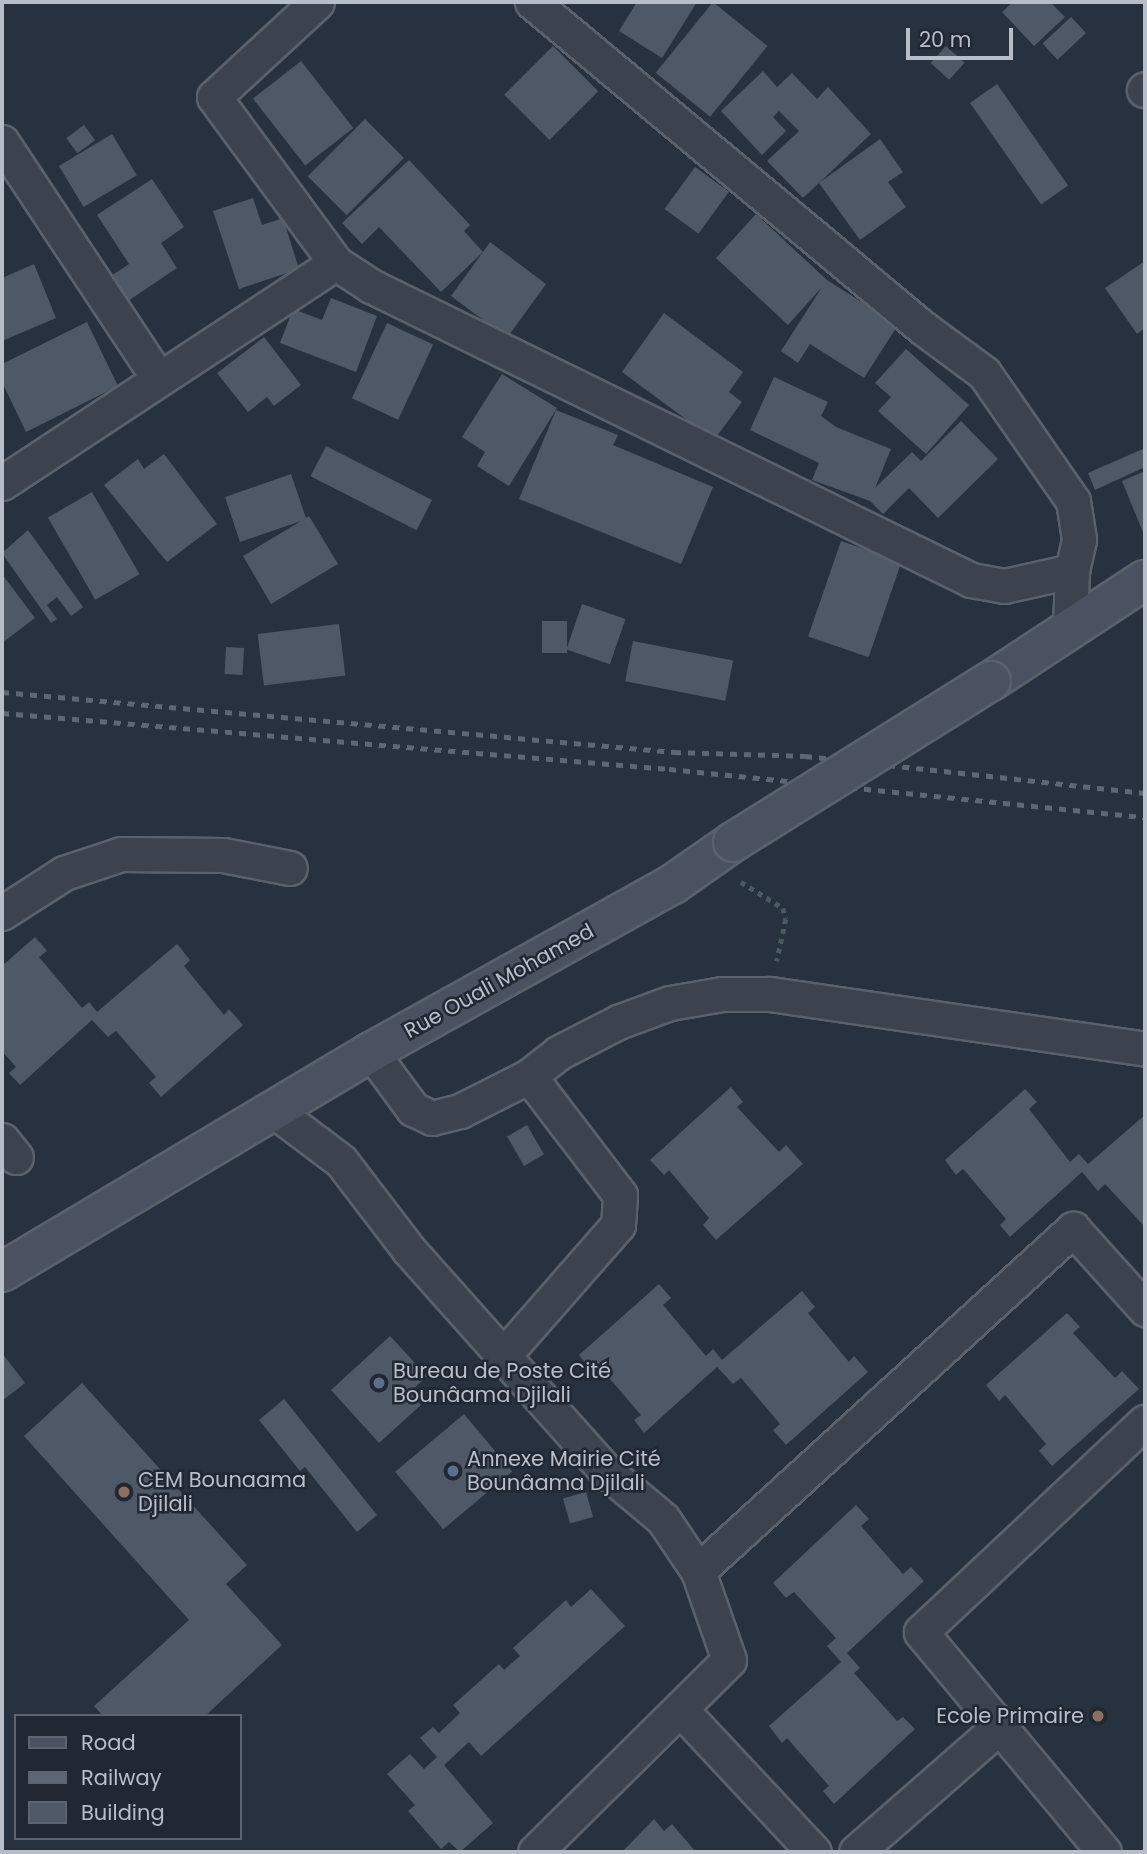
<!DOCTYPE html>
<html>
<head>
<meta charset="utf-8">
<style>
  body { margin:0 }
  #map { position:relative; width:1147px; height:1854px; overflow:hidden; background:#28313f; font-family:Poppins,sans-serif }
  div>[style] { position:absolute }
  .building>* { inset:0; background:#4e5867; transform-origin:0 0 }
  .path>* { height:4.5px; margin-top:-2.25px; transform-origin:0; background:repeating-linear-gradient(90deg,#4a5b5f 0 5px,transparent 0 10px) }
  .roads { filter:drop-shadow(2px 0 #5a616c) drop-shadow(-2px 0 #5a616c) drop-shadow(0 2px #5a616c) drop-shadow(0 -2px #5a616c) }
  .street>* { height:33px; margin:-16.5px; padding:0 16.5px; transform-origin:16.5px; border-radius:16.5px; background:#3c434f }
  .secondary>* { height:38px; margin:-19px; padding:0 19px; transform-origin:19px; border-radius:19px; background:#4a5261 }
  .rail>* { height:5px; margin-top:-2.5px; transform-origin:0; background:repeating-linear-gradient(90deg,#5e6775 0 7px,transparent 0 14px) }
  .bridges { filter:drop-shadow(2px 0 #5a616c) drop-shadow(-2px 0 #5a616c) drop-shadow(0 2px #5a616c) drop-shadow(0 -2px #5a616c) }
  .secondary-bridge>* { height:38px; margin:-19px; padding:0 19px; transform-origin:19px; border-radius:19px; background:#4a5261 }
  .dots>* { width:19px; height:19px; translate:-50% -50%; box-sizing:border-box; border:4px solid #212834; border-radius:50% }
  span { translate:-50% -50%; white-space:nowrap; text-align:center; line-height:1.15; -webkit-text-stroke:5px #212834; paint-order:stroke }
  .street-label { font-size:21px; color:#b8bec9 }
  .poi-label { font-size:21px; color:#b8bec9 }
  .left { translate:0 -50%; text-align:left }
  .right { translate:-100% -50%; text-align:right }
  .frame { position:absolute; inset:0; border:4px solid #b8bec9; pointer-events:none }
  .legend { position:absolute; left:14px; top:1714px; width:228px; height:126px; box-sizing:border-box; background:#212834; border:2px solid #5d6470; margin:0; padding:9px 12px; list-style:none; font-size:21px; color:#b8bec9 }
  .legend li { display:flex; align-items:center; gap:14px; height:35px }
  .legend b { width:35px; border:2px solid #5d6470 }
  .scale { position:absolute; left:906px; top:28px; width:107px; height:32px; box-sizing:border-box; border:4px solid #b8bec9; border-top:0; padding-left:9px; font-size:21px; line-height:24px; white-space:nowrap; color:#b8bec9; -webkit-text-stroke:5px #212834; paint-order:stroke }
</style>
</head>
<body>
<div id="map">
  <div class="building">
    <div style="clip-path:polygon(637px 2px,697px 2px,662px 58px,619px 31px)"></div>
    <div style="left:713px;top:2px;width:70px;height:91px;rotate:39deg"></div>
    <div style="clip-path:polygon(1013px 2px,1050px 2px,1065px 17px,1034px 46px,1002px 12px)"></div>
    <div style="left:1071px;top:17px;width:22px;height:39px;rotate:47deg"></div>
    <div style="left:553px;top:46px;width:64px;height:69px;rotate:45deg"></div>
    <div style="left:946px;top:46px;width:25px;height:23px;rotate:42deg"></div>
    <div style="left:301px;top:61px;width:85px;height:61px;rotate:52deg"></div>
    <div style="clip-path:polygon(763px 71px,777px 87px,792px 73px,817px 99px,828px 87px,871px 134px,803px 198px,767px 161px,799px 131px,779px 111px,773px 117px,786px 131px,762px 155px,721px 111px)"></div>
    <div style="left:997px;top:84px;width:124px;height:33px;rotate:55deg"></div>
    <div style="left:365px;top:119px;width:55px;height:81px;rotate:45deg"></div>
    <div style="left:84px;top:125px;width:19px;height:22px;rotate:54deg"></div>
    <div style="left:112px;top:134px;width:48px;height:62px;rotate:59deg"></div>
    <div style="clip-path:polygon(880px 139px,903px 172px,888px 182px,906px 207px,860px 240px,819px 183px)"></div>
    <div style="clip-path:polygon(409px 160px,470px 225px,464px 231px,483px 252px,490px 242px,546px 284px,507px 338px,451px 296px,483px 252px,441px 292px,379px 227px,362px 244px,342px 223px)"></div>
    <div style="left:695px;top:167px;width:42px;height:52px;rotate:36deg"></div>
    <div style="clip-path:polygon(152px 179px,184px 227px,161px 243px,177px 268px,128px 301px,111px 276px,129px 264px,97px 215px)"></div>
    <div style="clip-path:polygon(253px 198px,262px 225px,283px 218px,299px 269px,239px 289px,213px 211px)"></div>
    <div style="clip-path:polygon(756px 214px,827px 280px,898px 325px,864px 378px,810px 344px,798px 363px,781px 351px,822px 287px,788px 325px,716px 258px)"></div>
    <div style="clip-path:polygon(1145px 261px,1145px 328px,1137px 334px,1105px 288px)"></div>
    <div style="clip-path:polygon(34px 264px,56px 318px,2px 341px,2px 278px)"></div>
    <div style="clip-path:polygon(331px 298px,377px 316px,356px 372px,280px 343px,293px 309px,322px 320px)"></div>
    <div style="clip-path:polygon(664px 313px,743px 372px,729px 392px,742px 402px,714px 440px,622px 372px)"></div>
    <div style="clip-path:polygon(87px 322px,118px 386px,26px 432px,2px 382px,2px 364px)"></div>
    <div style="left:387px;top:323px;width:51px;height:83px;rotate:25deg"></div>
    <div style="clip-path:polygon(264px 337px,301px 385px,274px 406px,267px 397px,248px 412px,217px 373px)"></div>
    <div style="clip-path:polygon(906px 349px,969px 405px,926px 454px,878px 411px,891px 397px,875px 383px)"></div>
    <div style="clip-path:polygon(502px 374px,557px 408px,509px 486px,477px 466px,485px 452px,462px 437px)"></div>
    <div style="clip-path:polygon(774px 377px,828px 402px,821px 416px,836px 427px,891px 449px,875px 488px,912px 452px,921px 461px,961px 421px,998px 459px,938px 518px,909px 488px,883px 514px,870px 501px,812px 480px,819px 463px,750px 430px)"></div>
    <div style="clip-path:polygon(556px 410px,618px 435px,613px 445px,713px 487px,681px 564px,519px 499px)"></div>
    <div style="left:326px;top:446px;width:119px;height:34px;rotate:27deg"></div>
    <div style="clip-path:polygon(1145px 448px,1145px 467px,1095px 490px,1088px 473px)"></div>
    <div style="clip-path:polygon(164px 454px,217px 524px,167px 562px,104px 485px,138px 459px,144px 469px)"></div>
    <div style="clip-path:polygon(1145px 471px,1145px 537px,1122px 481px)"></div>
    <div style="clip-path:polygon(291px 474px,306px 518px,309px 516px,338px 564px,271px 604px,243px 556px,301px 521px,240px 542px,225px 497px)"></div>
    <div style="left:92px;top:492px;width:95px;height:51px;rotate:60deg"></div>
    <div style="clip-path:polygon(28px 530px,83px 607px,71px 616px,57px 597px,47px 605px,57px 619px,51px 623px,2px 553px)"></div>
    <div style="left:841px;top:541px;width:64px;height:101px;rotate:19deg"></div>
    <div style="clip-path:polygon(2px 574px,35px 618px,2px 643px)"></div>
    <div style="left:582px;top:604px;width:46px;height:48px;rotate:19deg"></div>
    <div style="left:542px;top:621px;width:25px;height:32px"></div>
    <div style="left:339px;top:624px;width:52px;height:82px;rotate:83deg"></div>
    <div style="left:633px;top:641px;width:102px;height:41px;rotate:11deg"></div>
    <div style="left:226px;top:647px;width:18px;height:27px;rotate:3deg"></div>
    <div style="clip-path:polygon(35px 937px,47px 951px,39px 957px,82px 1008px,89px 1002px,97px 1012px,177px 944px,190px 960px,184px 966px,224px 1015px,229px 1009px,243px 1025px,161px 1097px,149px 1083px,156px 1077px,116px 1031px,108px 1037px,92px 1020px,20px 1085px,9px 1073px,16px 1067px,2px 1051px,2px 966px)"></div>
    <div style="clip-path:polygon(731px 1087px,743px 1102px,737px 1107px,779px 1152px,786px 1145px,803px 1164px,716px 1240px,703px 1225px,709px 1218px,669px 1170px,664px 1175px,650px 1160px)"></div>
    <div style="clip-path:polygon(1025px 1089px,1037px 1102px,1029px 1109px,1070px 1162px,1079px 1154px,1088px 1164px,1145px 1115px,1145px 1227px,1105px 1184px,1098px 1191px,1082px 1172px,1010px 1237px,1000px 1225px,1006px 1219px,963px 1169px,956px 1175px,945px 1160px)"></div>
    <div style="left:527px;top:1125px;width:34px;height:23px;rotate:60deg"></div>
    <div style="clip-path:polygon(659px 1284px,671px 1298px,663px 1305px,706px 1356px,713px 1349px,722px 1360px,802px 1291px,815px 1307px,808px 1313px,849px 1362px,854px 1356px,868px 1372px,786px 1445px,773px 1430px,780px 1424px,741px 1378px,733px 1384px,717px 1367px,644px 1433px,634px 1420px,641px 1415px,597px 1364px,591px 1370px,579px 1355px)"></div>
    <div style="clip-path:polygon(1067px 1313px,1080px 1327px,1073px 1333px,1115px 1378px,1122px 1371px,1139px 1389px,1052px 1466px,1039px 1451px,1046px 1444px,1005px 1395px,999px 1401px,986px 1385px)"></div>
    <div style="clip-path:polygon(390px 1336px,427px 1376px,410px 1392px,421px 1405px,379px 1443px,331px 1390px)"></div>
    <div style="clip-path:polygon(2px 1353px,25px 1383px,2px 1401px)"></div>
    <div style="clip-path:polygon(82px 1383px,247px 1565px,226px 1584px,282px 1645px,205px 1716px,103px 1716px,94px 1706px,189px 1620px,24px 1436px)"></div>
    <div style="clip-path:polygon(284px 1399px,377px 1515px,357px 1532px,305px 1467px,300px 1471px,259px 1420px)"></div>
    <div style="left:464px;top:1414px;width:75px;height:90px;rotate:50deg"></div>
    <div style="left:586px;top:1492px;width:26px;height:24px;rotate:74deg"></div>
    <div style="clip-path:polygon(856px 1505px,869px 1519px,861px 1526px,903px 1574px,911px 1567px,924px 1581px,847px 1653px,860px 1668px,854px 1673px,897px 1721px,903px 1717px,915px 1729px,834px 1804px,823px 1791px,829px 1786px,787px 1738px,782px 1743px,769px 1726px,841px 1662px,827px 1646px,836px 1638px,794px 1592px,786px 1598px,773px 1583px)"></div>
    <div style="clip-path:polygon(591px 1589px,625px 1626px,481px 1756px,469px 1742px,444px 1765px,493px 1823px,460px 1852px,449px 1842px,441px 1849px,408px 1811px,415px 1805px,387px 1774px,410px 1754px,424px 1769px,437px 1757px,420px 1738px,433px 1727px,439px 1733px,460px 1713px,453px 1705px,499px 1664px,504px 1670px,520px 1656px,513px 1648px,566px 1600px,571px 1607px)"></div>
    <div style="clip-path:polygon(654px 1819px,664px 1831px,672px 1824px,696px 1852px,622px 1852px)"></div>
  </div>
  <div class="path">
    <div style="left:741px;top:882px;width:49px;rotate:31.8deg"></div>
    <div style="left:783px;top:908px;width:11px;rotate:75deg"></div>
    <div style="left:786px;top:919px;width:43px;rotate:102.1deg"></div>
  </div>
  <div class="roads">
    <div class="street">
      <div style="left:317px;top:2px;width:140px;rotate:137.3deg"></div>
      <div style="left:214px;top:97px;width:206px;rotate:53.7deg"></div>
      <div style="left:532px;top:2px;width:509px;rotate:39.82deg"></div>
      <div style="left:923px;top:328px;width:76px;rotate:36.4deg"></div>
      <div style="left:984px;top:373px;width:156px;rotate:55.2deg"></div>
      <div style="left:1073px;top:501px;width:39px;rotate:81deg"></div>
      <div style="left:1079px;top:540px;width:32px;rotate:103deg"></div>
      <div style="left:1072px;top:571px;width:57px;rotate:92deg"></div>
      <div style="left:1144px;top:90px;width:1px;rotate:-45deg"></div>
      <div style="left:2px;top:142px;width:283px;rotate:56.5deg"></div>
      <div style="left:2px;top:483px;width:400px;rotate:-33.4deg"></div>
      <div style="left:336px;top:263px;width:42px;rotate:33.3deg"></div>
      <div style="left:371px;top:286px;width:668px;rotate:26.1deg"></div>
      <div style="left:971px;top:580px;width:34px;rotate:10deg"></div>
      <div style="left:1004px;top:586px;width:70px;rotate:-12.4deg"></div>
      <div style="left:2px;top:913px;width:74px;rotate:-32.8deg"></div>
      <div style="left:64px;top:873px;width:60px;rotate:-18.4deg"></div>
      <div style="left:121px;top:854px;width:102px;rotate:0.6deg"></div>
      <div style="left:223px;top:855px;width:68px;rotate:11deg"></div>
      <div style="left:371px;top:1052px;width:71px;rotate:53.6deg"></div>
      <div style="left:413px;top:1109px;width:21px;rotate:25deg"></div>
      <div style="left:432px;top:1118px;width:29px;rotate:-14deg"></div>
      <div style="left:460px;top:1111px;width:77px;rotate:-26.9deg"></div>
      <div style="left:529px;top:1076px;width:37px;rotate:-38deg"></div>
      <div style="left:558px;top:1053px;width:68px;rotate:-27.3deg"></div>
      <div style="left:618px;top:1022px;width:55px;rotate:-20.1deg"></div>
      <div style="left:670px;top:1003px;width:53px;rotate:-9.8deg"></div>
      <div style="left:722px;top:994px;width:48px"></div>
      <div style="left:770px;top:994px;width:379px;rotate:8.3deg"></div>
      <div style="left:272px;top:1109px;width:86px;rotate:37deg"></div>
      <div style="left:341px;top:1161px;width:112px;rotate:52.6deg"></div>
      <div style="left:409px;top:1250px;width:297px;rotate:48.3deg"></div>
      <div style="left:607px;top:1472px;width:73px;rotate:40deg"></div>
      <div style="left:663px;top:1519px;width:63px;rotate:56.1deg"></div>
      <div style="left:698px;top:1571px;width:94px;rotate:70.8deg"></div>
      <div style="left:729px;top:1660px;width:273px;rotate:135.3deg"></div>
      <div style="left:2px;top:1140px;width:22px;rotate:51deg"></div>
      <div style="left:504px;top:1355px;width:173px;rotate:-48.8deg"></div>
      <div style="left:618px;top:1225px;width:30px;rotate:-86deg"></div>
      <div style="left:620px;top:1195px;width:150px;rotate:-127.4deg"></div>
      <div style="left:698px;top:1571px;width:508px;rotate:-42.36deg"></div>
      <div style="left:1073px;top:1229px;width:108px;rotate:48deg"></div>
      <div style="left:682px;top:1711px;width:193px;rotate:46.9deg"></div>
      <div style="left:856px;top:1852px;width:193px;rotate:-41.2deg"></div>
      <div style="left:1104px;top:1852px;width:286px;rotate:-129.8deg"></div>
      <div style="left:921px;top:1632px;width:307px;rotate:-43.2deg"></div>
    </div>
    <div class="secondary">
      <div style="left:991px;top:681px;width:184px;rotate:-33.3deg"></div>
      <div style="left:2px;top:1272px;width:430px;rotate:-30.8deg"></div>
      <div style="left:371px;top:1052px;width:346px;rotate:-29.1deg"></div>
      <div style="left:673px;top:884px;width:73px;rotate:-35deg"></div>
    </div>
  </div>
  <div class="rail">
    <div style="left:2px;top:692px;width:675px;rotate:5.1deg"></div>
    <div style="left:674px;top:752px;width:131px;rotate:1.7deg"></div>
    <div style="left:805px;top:756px;width:342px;rotate:6.2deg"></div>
    <div style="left:2px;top:713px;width:669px;rotate:4.8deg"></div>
    <div style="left:669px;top:769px;width:478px;rotate:5.8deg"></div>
  </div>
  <div class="bridges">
    <div class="secondary-bridge">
      <div style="left:733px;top:842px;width:304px;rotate:-32deg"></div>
    </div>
  </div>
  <div class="dots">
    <div style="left:379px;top:1383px;background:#5c6f8a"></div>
    <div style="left:453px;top:1471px;background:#5c6f8a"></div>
    <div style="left:124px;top:1492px;background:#8d6e63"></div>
    <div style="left:1098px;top:1716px;background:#8d6e63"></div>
  </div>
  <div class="street-label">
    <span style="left:499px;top:981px;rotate:-29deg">Rue Ouali Mohamed</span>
  </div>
  <div class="poi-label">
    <span class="left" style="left:393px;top:1383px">Bureau de Poste Cité<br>Bounâama Djilali</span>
    <span class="left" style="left:467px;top:1471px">Annexe Mairie Cité<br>Bounâama Djilali</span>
    <span class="left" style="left:138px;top:1492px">CEM Bounaama<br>Djilali</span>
    <span class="right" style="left:1084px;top:1716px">Ecole Primaire</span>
  </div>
  <div class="frame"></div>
  <ul class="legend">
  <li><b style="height:9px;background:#4a5261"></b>Road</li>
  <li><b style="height:9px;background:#5e6775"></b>Railway</li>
  <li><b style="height:19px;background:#4e5867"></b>Building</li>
  </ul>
  <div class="scale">20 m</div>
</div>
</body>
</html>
